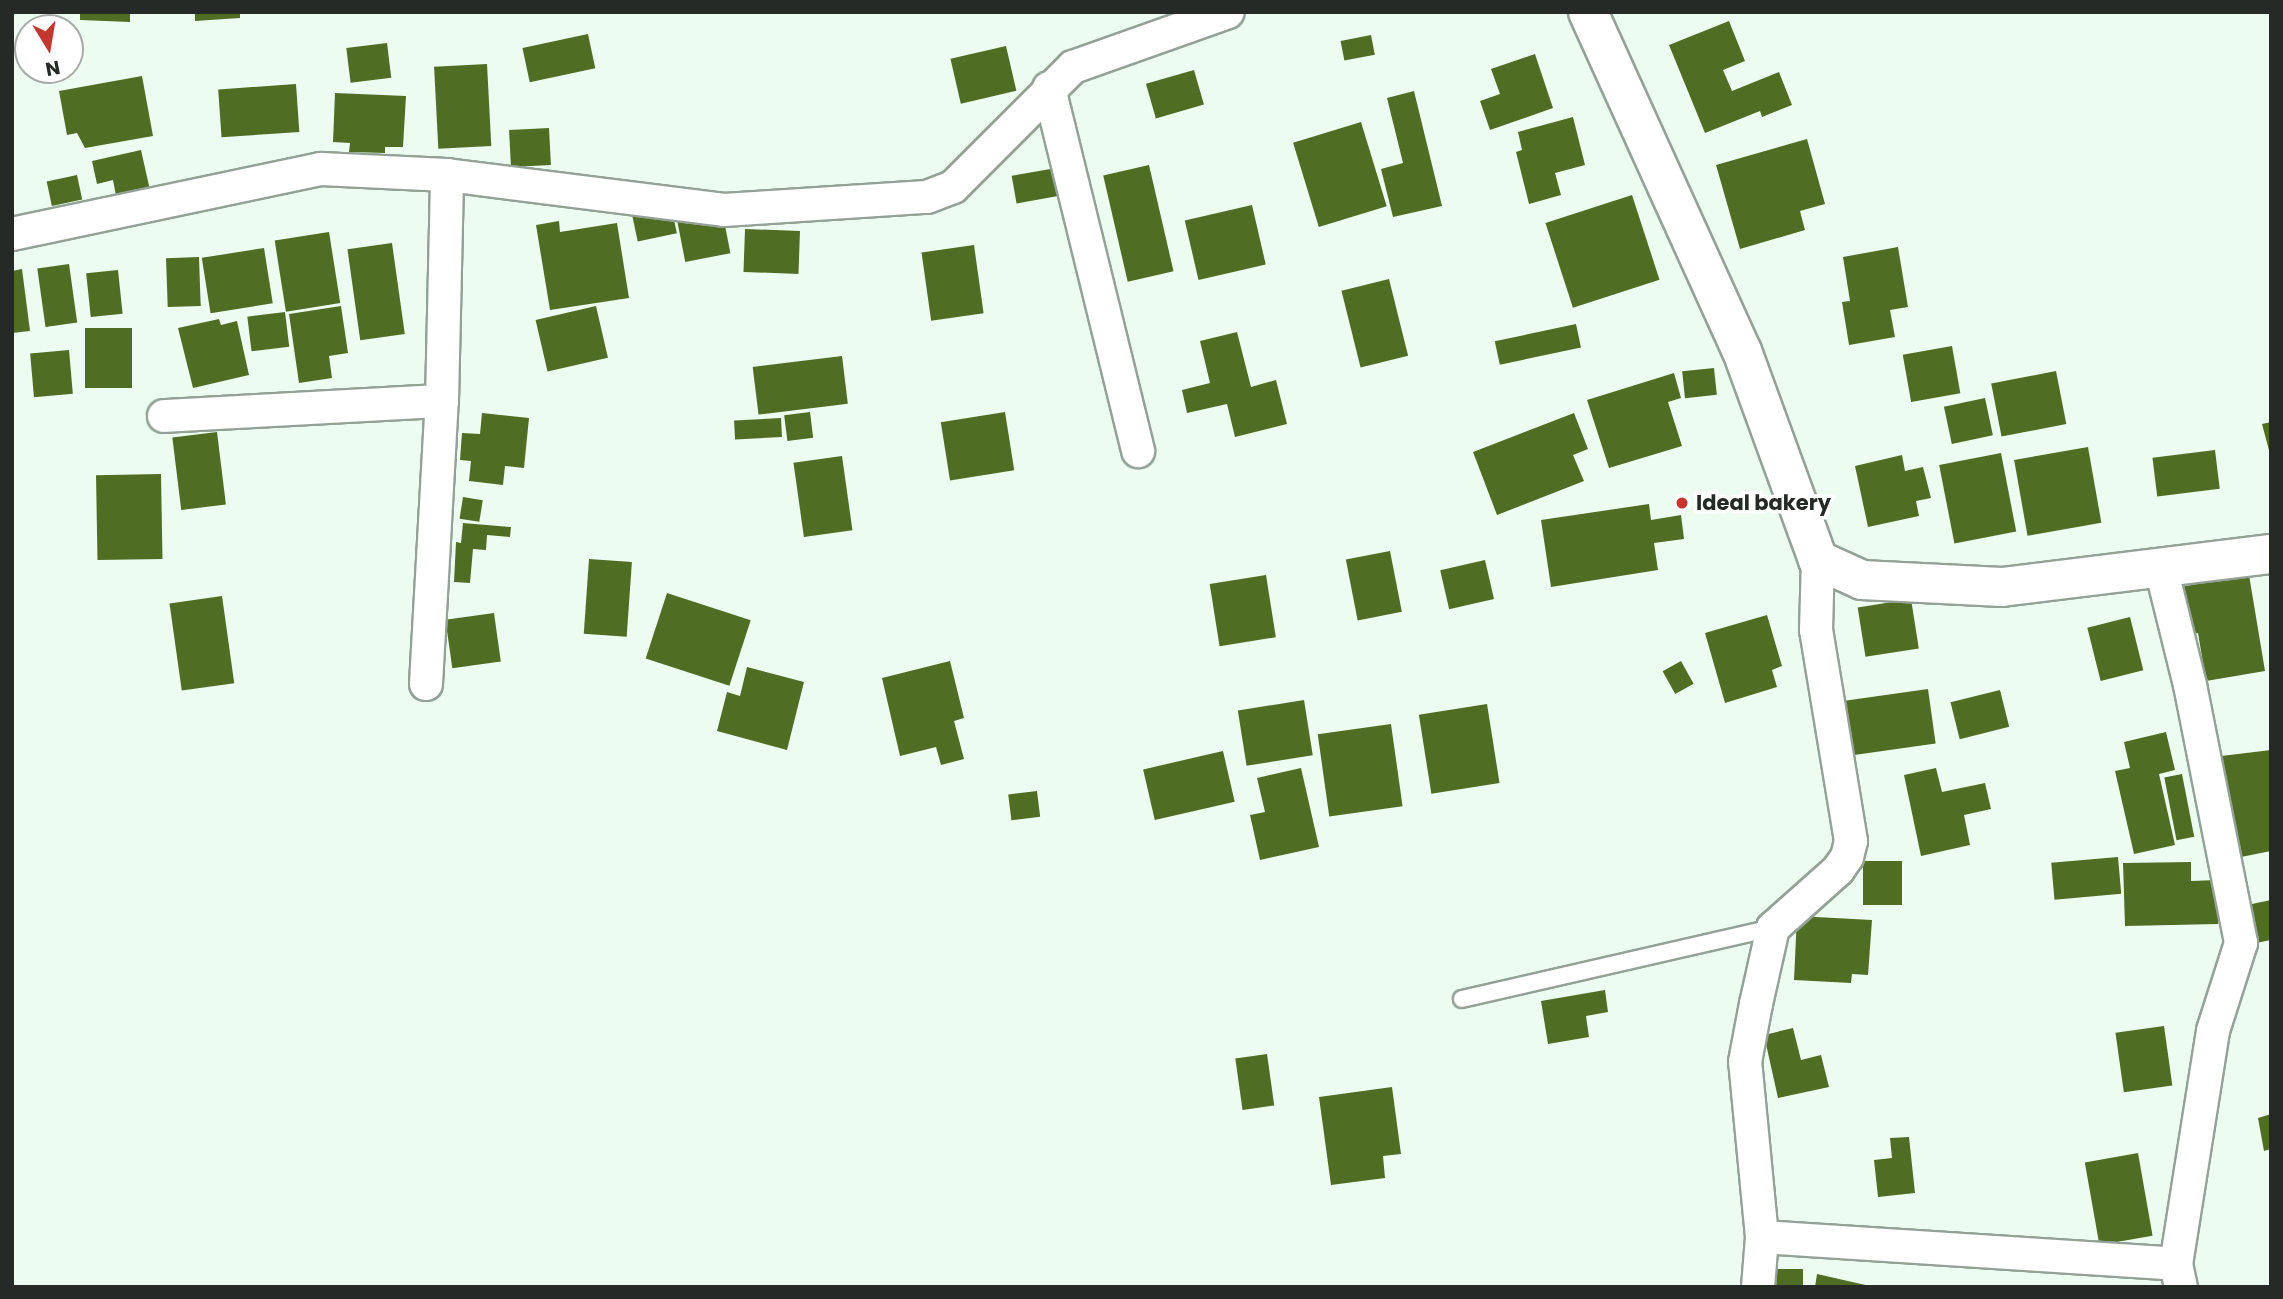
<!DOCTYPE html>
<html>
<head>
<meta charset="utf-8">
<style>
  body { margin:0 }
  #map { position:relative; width:2283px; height:1299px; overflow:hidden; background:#edfcf1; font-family:Poppins,sans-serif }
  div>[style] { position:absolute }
  .building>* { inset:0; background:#4f6e24; transform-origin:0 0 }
  .roads { filter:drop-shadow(2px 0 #93a197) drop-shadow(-2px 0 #93a197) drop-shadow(0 2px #93a197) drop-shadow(0 -2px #93a197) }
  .lane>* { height:16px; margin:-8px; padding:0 8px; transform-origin:8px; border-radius:8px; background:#fff }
  .street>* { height:32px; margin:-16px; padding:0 16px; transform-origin:16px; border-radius:16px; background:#fff }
  .secondary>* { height:38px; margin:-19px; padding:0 19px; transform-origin:19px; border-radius:19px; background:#fff }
  .dots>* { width:19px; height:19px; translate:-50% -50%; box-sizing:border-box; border:4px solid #fff; border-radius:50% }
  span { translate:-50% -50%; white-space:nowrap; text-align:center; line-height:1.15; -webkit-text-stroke:7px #fff; paint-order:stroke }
  .poi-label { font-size:21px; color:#252a26; font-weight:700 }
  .left { translate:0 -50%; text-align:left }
  .frame { position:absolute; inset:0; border:14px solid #252a26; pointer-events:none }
  .north { position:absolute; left:14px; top:14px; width:70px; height:70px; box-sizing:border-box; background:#fff; border:2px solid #a8aaa8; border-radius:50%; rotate:169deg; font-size:19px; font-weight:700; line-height:28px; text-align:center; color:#252a26 }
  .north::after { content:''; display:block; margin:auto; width:24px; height:32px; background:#c4362e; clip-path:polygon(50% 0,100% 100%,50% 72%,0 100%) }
</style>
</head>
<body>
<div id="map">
  <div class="building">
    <div style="clip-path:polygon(80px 12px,130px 12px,130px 22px,80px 20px)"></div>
    <div style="clip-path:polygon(195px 12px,240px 12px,240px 18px,195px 21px)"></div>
    <div style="clip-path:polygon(1729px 21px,1745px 61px,1723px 70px,1732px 91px,1779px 72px,1792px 105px,1762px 117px,1760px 111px,1705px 133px,1669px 45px)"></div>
    <div style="left:588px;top:34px;width:35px;height:67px;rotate:78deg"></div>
    <div style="left:1371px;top:35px;width:20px;height:31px;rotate:79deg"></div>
    <div style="left:387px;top:43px;width:35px;height:41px;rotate:83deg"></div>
    <div style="left:1006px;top:46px;width:46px;height:57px;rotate:77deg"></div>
    <div style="clip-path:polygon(1535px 54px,1553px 108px,1490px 130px,1480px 101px,1500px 94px,1491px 69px)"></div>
    <div style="left:487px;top:64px;width:82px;height:53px;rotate:87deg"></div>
    <div style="left:1194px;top:70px;width:36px;height:50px;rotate:74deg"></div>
    <div style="clip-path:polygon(142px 76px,153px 136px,85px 148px,77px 133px,67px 135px,59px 91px)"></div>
    <div style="left:296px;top:84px;width:48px;height:78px;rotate:86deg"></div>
    <div style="clip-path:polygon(1414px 91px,1442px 206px,1393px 217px,1381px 169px,1403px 163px,1387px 98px)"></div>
    <div style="clip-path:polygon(335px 93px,406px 96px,403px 147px,385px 147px,385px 153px,349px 152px,350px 143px,333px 142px)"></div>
    <div style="clip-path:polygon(1573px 117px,1585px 165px,1555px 173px,1561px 195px,1529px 204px,1516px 152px,1522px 150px,1518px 132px)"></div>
    <div style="left:1361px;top:122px;width:88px;height:71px;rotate:73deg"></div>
    <div style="left:549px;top:128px;width:37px;height:40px;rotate:87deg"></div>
    <div style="clip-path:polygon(1807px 139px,1825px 204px,1800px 211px,1805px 230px,1740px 249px,1716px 165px)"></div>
    <div style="clip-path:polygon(141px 150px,152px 199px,118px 206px,113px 180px,97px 184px,92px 161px)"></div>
    <div style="left:1149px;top:165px;width:109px;height:47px;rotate:77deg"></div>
    <div style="left:1056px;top:168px;width:28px;height:45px;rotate:80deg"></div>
    <div style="left:77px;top:175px;width:25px;height:31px;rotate:78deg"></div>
    <div style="left:1632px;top:195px;width:89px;height:91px;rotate:72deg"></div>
    <div style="left:670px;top:201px;width:33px;height:40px;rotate:78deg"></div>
    <div style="left:1252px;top:205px;width:61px;height:69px;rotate:77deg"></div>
    <div style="left:722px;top:210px;width:44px;height:46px;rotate:79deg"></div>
    <div style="clip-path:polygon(559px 221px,560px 232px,617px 223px,629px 298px,550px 310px,536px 225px)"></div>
    <div style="left:745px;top:229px;width:55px;height:43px;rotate:2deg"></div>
    <div style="left:329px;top:232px;width:72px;height:55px;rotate:81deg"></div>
    <div style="left:392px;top:243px;width:92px;height:45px;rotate:82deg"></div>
    <div style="left:974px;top:245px;width:69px;height:53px;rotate:82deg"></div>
    <div style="clip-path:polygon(1898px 247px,1908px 307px,1890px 310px,1895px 337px,1849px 345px,1842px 302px,1850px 301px,1843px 257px)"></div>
    <div style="left:264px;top:248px;width:56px;height:63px;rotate:81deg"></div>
    <div style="left:199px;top:257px;width:49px;height:33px;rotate:88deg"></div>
    <div style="left:69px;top:264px;width:59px;height:32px;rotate:82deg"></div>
    <div style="clip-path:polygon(22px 269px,30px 331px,12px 333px,12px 271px)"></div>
    <div style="left:118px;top:270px;width:44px;height:32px;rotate:84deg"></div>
    <div style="left:1389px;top:279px;width:79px;height:49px;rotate:76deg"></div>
    <div style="clip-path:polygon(341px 306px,348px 353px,329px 356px,332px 378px,299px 383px,289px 314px)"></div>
    <div style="left:596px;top:306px;width:53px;height:62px;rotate:77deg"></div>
    <div style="left:285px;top:312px;width:35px;height:38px;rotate:83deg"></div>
    <div style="clip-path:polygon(219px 319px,221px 325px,237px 321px,249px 375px,193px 388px,178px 328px)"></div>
    <div style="left:1576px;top:324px;width:24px;height:83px;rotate:78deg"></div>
    <div style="left:85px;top:328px;width:47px;height:60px"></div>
    <div style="clip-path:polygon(1237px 332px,1251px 387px,1276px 380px,1287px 424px,1235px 437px,1227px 404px,1187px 413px,1182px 390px,1210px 383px,1200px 341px)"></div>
    <div style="left:1952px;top:346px;width:48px;height:50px;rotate:80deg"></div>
    <div style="left:69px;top:350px;width:44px;height:39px;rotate:85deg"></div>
    <div style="left:842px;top:356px;width:48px;height:90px;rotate:83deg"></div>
    <div style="left:1714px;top:368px;width:27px;height:32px;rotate:84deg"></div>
    <div style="left:2056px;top:371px;width:54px;height:66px;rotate:79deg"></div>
    <div style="clip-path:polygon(1674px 373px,1681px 398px,1668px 402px,1682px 446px,1609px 468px,1587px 400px)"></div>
    <div style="left:1985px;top:398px;width:38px;height:42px;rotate:78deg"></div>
    <div style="left:810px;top:412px;width:26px;height:26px;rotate:83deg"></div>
    <div style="left:1005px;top:412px;width:59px;height:65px;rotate:81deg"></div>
    <div style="clip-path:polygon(482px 413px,529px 418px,524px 468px,505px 466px,503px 485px,469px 481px,471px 461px,460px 460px,462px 433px,480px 434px)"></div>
    <div style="clip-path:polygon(1574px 413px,1588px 449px,1573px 455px,1584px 481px,1497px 515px,1473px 452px)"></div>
    <div style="left:781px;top:418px;width:19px;height:47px;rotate:87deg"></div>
    <div style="clip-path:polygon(2271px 422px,2271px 454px,2270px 454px,2262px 424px)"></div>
    <div style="left:217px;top:432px;width:73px;height:45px;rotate:83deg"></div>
    <div style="left:2088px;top:447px;width:77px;height:75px;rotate:80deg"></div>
    <div style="left:2215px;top:450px;width:39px;height:63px;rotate:83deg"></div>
    <div style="left:2001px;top:453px;width:80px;height:63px;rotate:79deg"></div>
    <div style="clip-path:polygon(1902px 455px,1905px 471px,1923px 467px,1931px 498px,1916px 501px,1919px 516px,1868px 527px,1855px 466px)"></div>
    <div style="left:842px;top:456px;width:75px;height:49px;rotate:82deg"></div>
    <div style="left:161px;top:474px;width:85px;height:65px;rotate:89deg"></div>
    <div style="left:463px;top:497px;width:20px;height:22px;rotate:9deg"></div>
    <div style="clip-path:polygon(1649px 504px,1651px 520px,1681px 515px,1684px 539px,1654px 543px,1658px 570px,1551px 587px,1541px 520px)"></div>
    <div style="clip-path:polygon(463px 523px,511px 527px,510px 537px,487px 535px,486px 550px,473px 549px,470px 583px,454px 582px,456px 542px,461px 543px)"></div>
    <div style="left:1390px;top:551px;width:62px;height:45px;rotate:79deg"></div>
    <div style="left:589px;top:559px;width:43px;height:75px;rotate:4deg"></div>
    <div style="left:1485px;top:560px;width:40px;height:46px;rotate:77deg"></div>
    <div style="left:1266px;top:575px;width:63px;height:57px;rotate:81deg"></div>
    <div style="clip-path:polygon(2249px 575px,2265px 671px,2206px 681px,2198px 633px,2189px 635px,2180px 587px)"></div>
    <div style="left:667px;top:593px;width:88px;height:69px;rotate:18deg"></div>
    <div style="left:222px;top:596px;width:88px;height:53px;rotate:82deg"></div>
    <div style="left:1911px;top:599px;width:50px;height:54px;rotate:81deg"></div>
    <div style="left:494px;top:613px;width:49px;height:49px;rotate:82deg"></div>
    <div style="clip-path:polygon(1767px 615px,1782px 666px,1772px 670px,1777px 687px,1725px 703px,1705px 633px)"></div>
    <div style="left:2130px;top:617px;width:55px;height:44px;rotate:76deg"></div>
    <div style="clip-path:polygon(950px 661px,964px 718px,954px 721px,964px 759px,941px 765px,936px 747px,900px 756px,882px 678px)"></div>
    <div style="left:1681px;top:661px;width:26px;height:21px;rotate:61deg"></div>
    <div style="clip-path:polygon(747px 667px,804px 682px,787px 750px,717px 731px,727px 692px,740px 696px)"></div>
    <div style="left:1928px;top:689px;width:55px;height:84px;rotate:82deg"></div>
    <div style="left:2000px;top:690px;width:38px;height:51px;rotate:76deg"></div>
    <div style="left:1304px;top:700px;width:56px;height:67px;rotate:81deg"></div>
    <div style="left:1487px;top:704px;width:80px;height:69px;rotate:81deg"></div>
    <div style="left:1391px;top:724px;width:83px;height:74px;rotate:82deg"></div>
    <div style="clip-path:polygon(2166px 732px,2175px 770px,2159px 774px,2175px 845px,2134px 854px,2115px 771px,2130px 768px,2124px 742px)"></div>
    <div style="clip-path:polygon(2271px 750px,2271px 851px,2236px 858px,2213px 757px)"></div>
    <div style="left:1223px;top:751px;width:52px;height:82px;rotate:77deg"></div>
    <div style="clip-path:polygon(1301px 768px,1319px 847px,1260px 860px,1250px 815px,1265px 812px,1257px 778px)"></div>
    <div style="clip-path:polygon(1936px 768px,1942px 792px,1985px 783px,1991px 809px,1964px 815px,1970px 845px,1921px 856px,1904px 775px)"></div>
    <div style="left:2182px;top:774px;width:64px;height:18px;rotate:79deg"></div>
    <div style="left:1037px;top:791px;width:26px;height:29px;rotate:83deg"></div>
    <div style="left:2118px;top:857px;width:37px;height:67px;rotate:85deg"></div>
    <div style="left:1902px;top:861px;width:44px;height:39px;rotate:90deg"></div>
    <div style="clip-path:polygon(2191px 862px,2191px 881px,2217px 880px,2218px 924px,2125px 926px,2123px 863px)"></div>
    <div style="clip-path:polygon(2271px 900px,2271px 940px,2256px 943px,2247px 905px)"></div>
    <div style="clip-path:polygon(1797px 916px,1872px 920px,1868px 975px,1852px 974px,1851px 983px,1794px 980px)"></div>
    <div style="clip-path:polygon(1605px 990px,1608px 1012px,1586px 1016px,1589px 1037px,1548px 1044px,1541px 1001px)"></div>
    <div style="left:2164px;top:1026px;width:60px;height:49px;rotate:82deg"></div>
    <div style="clip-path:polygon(1793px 1028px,1801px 1060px,1821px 1055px,1829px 1087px,1778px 1098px,1764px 1035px)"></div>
    <div style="left:1267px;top:1054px;width:52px;height:32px;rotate:82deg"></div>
    <div style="clip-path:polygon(1392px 1087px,1401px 1154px,1383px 1156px,1385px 1178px,1331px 1185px,1319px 1097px)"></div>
    <div style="clip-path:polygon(2271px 1114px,2271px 1149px,2264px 1151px,2258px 1118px)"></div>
    <div style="clip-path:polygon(1909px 1137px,1915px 1193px,1878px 1197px,1874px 1160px,1892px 1158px,1890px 1138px)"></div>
    <div style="left:2138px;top:1153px;width:84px;height:54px;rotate:80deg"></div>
    <div style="left:1759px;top:1269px;width:44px;height:18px"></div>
    <div style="clip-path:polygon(1817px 1274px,1870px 1286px,1869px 1287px,1815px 1287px)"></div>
  </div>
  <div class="roads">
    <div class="lane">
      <div style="left:1462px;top:999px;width:319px;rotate:-12.9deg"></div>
    </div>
    <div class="street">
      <div style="left:1049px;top:88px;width:374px;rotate:76.2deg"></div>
      <div style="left:12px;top:234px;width:316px;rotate:-11.9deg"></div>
      <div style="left:321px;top:169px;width:126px;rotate:2.7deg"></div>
      <div style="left:447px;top:175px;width:279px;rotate:7.2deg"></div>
      <div style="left:724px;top:210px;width:203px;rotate:-3.7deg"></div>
      <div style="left:927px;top:197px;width:28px;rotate:-21deg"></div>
      <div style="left:953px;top:187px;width:170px;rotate:-45deg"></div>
      <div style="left:1073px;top:67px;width:164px;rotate:-19.5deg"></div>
      <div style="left:164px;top:416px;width:278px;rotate:-3.1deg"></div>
      <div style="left:2161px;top:568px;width:121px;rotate:76.1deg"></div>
      <div style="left:2190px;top:685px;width:263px;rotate:78.8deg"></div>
      <div style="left:2241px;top:943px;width:92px;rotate:107.7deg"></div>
      <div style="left:2213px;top:1031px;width:236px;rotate:99deg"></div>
      <div style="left:2176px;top:1264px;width:24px;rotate:78deg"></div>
      <div style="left:426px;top:684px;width:283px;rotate:-86.8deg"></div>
      <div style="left:442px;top:401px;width:226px;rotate:-88.7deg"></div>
      <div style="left:1762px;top:1237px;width:415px;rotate:3.7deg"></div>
      <div style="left:1758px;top:1287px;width:50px;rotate:-85.4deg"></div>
      <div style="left:1762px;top:1237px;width:176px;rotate:-95.5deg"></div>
      <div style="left:1745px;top:1062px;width:59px;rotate:-79.3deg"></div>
      <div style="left:1756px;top:1004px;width:78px;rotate:-77.4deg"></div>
      <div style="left:1773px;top:928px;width:87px;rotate:-41.7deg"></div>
      <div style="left:1838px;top:870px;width:16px;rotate:-55deg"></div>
      <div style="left:1847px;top:857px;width:16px;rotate:-76deg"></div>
      <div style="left:1851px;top:841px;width:214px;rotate:-99.4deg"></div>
      <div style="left:1816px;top:630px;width:70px;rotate:-88.4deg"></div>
    </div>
    <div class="secondary">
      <div style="left:1588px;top:12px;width:372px;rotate:65.6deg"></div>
      <div style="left:1742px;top:351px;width:222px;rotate:70deg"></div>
      <div style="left:1818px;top:560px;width:48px;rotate:24.4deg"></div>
      <div style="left:1862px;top:580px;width:140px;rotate:2.9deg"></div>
      <div style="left:2002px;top:587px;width:271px;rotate:-7deg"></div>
    </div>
  </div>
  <div class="dots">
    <div style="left:1682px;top:503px;background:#c4362e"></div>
  </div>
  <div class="poi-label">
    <span class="left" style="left:1696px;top:503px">Ideal bakery</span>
  </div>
  <div class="frame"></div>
  <div class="north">N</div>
</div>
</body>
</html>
